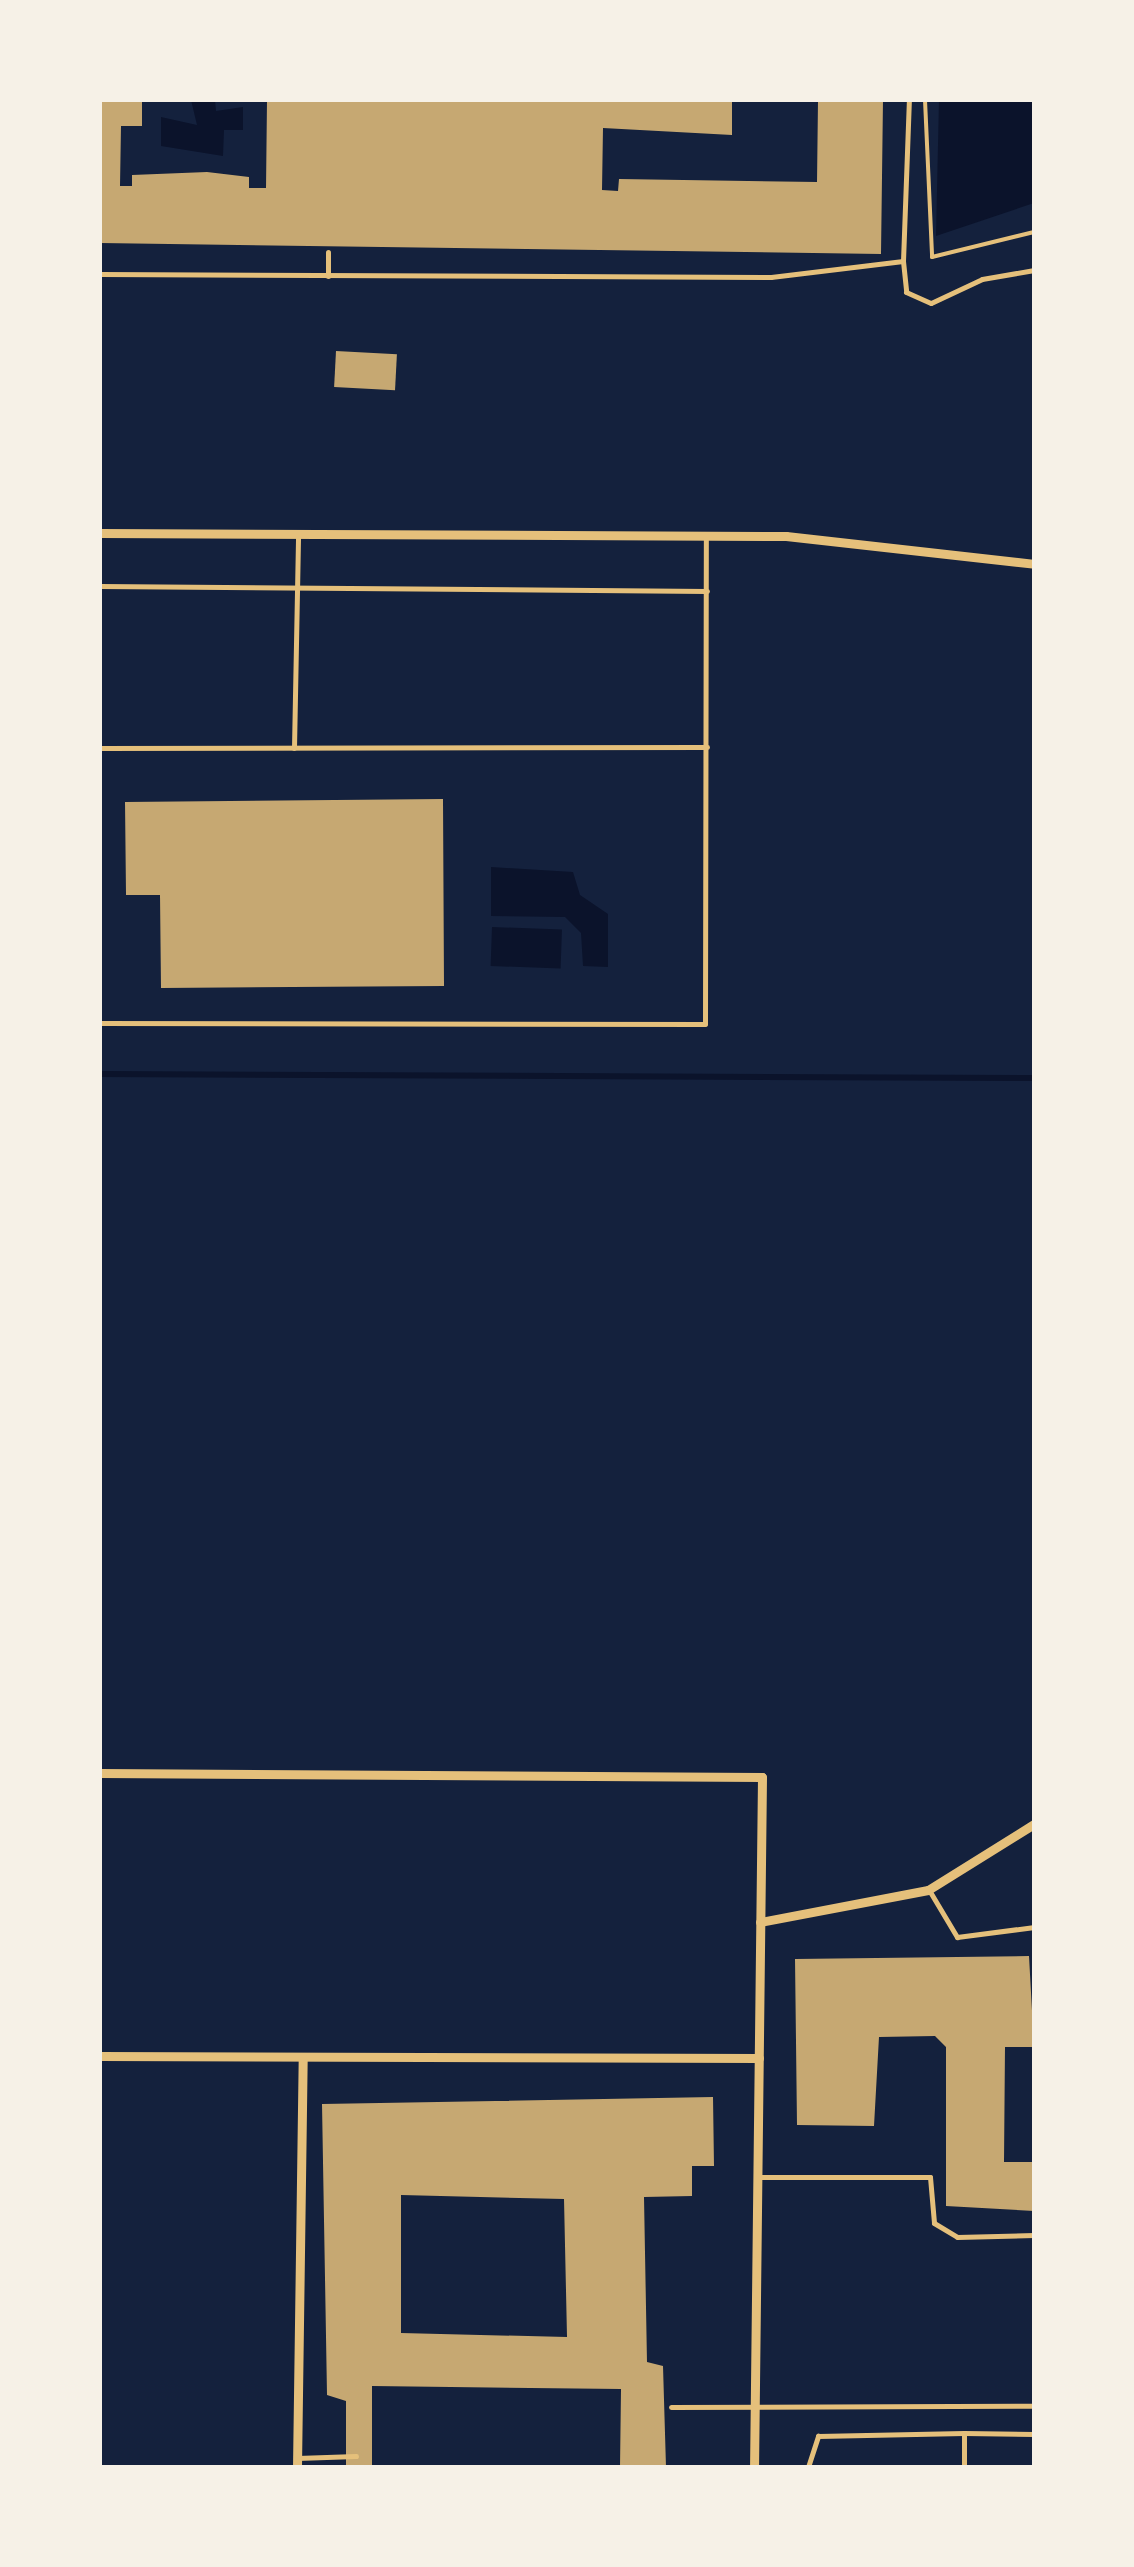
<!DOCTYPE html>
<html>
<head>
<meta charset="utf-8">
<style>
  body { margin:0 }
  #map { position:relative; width:1134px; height:2567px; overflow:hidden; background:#14213d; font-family:"Asap Condensed",sans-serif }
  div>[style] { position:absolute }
  .water>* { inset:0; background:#0b132b; transform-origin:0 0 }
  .stream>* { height:6px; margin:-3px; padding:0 3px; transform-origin:3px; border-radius:3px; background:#0b132b }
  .building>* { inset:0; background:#c6a872; transform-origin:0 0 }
  .path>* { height:4px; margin:-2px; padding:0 2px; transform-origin:2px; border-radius:2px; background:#e5c07b }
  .service>* { height:5px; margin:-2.5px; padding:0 2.5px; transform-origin:2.5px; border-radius:2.5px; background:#e5c07b }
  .minor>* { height:9px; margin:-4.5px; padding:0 4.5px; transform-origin:4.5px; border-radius:4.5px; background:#e5c07b }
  span { translate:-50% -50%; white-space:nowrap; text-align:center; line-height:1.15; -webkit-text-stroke:9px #f6f1e7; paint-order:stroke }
  .frame { position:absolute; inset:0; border:102px solid #f6f1e7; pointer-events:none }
</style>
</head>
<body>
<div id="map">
  <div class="water">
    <div style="clip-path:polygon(191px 100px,215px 100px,216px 111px,243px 107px,243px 130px,224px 130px,223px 156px,161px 146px,161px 117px,197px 125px)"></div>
    <div style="clip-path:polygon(939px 100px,1034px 100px,1034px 203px,936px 236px)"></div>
    <div style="clip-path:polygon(491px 867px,573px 872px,580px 895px,608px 914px,608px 967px,583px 966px,581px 933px,565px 917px,491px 916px)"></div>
    <div style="left:492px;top:927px;width:70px;height:39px;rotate:2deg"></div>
  </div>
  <div class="stream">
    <div style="left:100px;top:1074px;width:934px;rotate:0.25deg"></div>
  </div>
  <div class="building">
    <div style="clip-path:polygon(100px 100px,142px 100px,142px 126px,121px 126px,120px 186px,132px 186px,132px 175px,207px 172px,249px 177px,249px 188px,266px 188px,267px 100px,732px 100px,732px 135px,603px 128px,602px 190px,618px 191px,619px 179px,817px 182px,818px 100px,883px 100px,881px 254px,100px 243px)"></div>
    <div style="left:336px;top:351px;width:61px;height:36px;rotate:3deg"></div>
    <div style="clip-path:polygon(443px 799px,444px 986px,161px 988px,160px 895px,126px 895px,125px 802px)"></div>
    <div style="clip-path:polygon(1029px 1956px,1034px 2047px,1005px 2047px,1004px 2162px,1034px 2162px,1034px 2211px,946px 2206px,946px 2047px,935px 2036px,879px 2037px,874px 2126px,797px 2125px,795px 1959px)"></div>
    <div style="clip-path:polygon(evenodd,713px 2097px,714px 2166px,692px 2166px,692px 2196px,644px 2197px,647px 2362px,663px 2366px,666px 2467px,620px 2467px,621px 2389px,372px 2386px,372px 2467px,346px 2467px,346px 2401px,327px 2395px,322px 2104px,713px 2097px,401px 2195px,564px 2199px,567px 2337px,401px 2333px,401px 2195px)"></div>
  </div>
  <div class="path">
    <div style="left:925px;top:100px;width:157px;rotate:87.4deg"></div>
    <div style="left:932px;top:257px;width:105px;rotate:-13.8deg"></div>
  </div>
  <div class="service">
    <div style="left:903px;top:261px;width:31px;rotate:84deg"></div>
    <div style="left:906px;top:292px;width:27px;rotate:24deg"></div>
    <div style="left:931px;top:303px;width:56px;rotate:-25.2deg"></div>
    <div style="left:982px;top:279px;width:53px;rotate:-9.8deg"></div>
    <div style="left:100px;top:274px;width:671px;rotate:0.26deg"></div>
    <div style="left:771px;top:277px;width:133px;rotate:-6.9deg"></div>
    <div style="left:903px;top:261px;width:161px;rotate:-87.9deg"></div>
    <div style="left:328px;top:276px;width:24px;rotate:-90deg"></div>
    <div style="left:100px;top:586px;width:607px;rotate:0.47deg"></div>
    <div style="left:100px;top:748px;width:607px;rotate:-0.09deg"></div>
    <div style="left:294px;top:748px;width:212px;rotate:-88.9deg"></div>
    <div style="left:100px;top:1023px;width:605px;rotate:0.09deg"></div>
    <div style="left:705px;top:1024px;width:488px;rotate:-89.9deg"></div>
    <div style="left:929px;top:1890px;width:55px;rotate:59.2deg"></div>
    <div style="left:957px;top:1937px;width:78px;rotate:-7.4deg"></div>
    <div style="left:758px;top:2177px;width:172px"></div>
    <div style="left:930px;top:2177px;width:46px;rotate:85deg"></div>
    <div style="left:934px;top:2223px;width:27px;rotate:31deg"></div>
    <div style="left:957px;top:2237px;width:77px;rotate:-1.5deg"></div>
    <div style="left:671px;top:2407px;width:363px;rotate:-0.2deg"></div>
    <div style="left:297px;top:2458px;width:59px;rotate:-1.9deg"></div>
    <div style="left:808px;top:2467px;width:33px;rotate:-72deg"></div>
    <div style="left:818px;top:2436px;width:146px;rotate:-1.2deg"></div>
    <div style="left:964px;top:2467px;width:34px;rotate:-90deg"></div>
    <div style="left:964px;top:2433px;width:70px;rotate:0.8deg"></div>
  </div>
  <div class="minor">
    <div style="left:100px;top:533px;width:686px;rotate:0.25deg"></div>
    <div style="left:786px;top:536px;width:250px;rotate:6.4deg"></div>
    <div style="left:100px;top:1773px;width:662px;rotate:0.35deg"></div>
    <div style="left:762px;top:1777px;width:690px;rotate:90.66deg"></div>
    <div style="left:760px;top:1922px;width:171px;rotate:-10.8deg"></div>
    <div style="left:928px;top:1890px;width:125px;rotate:-31.9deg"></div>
    <div style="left:100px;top:2056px;width:659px;rotate:0.17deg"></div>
    <div style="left:297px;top:2467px;width:410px;rotate:-89.2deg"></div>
  </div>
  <div class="frame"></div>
</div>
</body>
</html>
